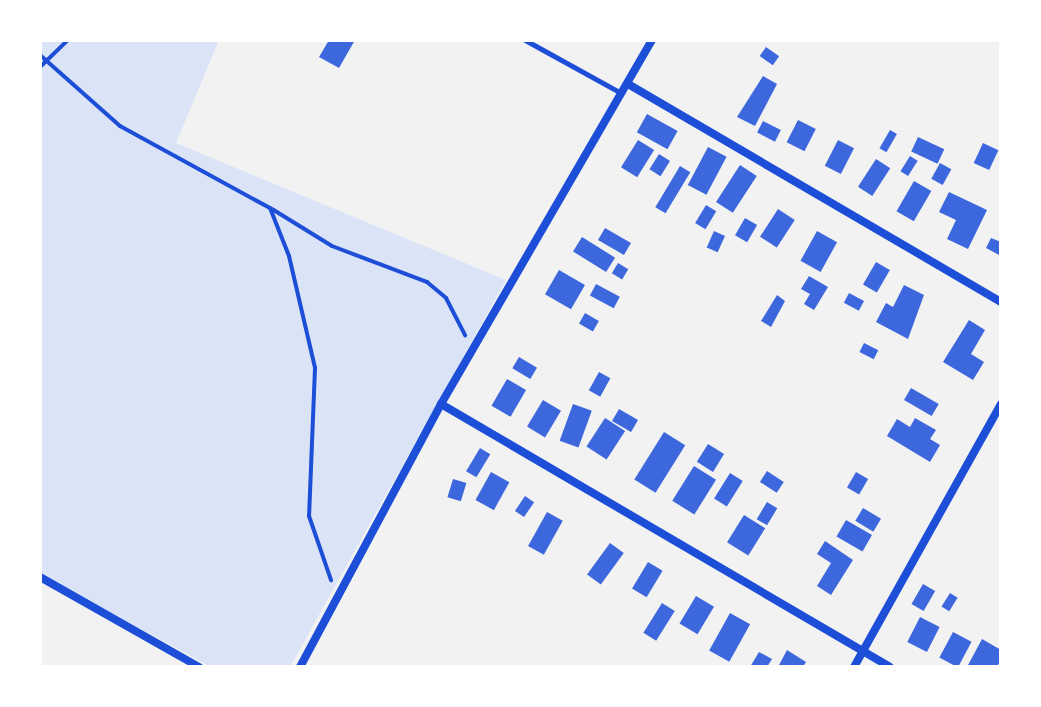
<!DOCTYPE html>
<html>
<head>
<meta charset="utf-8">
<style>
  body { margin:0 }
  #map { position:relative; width:1041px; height:707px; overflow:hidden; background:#f2f2f2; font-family:"Golos Text",sans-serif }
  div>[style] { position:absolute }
  .green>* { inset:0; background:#dbe4f7 }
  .building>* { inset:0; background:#3d67dc; transform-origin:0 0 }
  .path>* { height:4px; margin:-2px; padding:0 2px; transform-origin:2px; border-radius:2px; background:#1d4ed8 }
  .service>* { height:5px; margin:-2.5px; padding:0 2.5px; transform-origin:2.5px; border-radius:2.5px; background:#1d4ed8 }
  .minor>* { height:8px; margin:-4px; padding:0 4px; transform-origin:4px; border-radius:4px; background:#1d4ed8 }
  span { translate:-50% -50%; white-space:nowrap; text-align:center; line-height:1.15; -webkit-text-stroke:6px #fff; paint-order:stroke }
  .frame { position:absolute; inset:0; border:42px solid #fff; pointer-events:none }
</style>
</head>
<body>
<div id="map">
  <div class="green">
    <div style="clip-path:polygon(40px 40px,219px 40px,176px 143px,506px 280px,290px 667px,211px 667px,40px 574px)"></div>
  </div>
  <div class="building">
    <div style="clip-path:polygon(329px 40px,355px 40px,339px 68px,319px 57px)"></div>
    <div style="left:766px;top:47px;width:16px;height:11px;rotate:35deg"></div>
    <div style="clip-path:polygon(763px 76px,777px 84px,755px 126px,737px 117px)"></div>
    <div style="left:647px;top:114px;width:35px;height:21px;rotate:29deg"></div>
    <div style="left:798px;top:120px;width:20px;height:25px;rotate:27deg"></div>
    <div style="left:763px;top:121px;width:20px;height:13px;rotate:27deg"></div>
    <div style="left:890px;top:130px;width:8px;height:21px;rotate:30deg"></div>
    <div style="left:918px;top:137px;width:29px;height:16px;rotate:25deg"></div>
    <div style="left:638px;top:140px;width:19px;height:32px;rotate:32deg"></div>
    <div style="left:838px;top:140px;width:18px;height:29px;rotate:27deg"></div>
    <div style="left:983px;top:143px;width:17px;height:22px;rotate:25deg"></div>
    <div style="left:708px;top:147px;width:21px;height:43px;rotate:28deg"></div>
    <div style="left:659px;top:154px;width:13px;height:18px;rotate:32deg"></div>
    <div style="left:910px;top:156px;width:9px;height:18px;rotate:32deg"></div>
    <div style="left:876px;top:159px;width:17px;height:33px;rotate:33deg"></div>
    <div style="left:940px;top:163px;width:13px;height:18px;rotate:29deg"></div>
    <div style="left:740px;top:165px;width:20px;height:44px;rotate:33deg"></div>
    <div style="left:680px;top:166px;width:12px;height:48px;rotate:31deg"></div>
    <div style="left:914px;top:181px;width:20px;height:35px;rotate:30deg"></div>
    <div style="clip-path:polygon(949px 192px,987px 210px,968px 249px,947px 239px,956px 220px,939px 212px)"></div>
    <div style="left:706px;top:205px;width:12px;height:21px;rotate:31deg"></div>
    <div style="left:778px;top:209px;width:20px;height:33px;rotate:33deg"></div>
    <div style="left:745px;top:218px;width:14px;height:20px;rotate:30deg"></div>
    <div style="left:605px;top:228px;width:30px;height:14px;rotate:30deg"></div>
    <div style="left:714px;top:231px;width:12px;height:18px;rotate:24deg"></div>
    <div style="left:817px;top:231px;width:23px;height:34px;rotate:29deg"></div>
    <div style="left:582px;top:237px;width:39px;height:17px;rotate:32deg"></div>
    <div style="clip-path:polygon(991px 238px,1001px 242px,1001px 256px,986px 248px)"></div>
    <div style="left:876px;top:262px;width:16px;height:26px;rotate:30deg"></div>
    <div style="left:618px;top:263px;width:12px;height:12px;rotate:31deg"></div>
    <div style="left:559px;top:270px;width:30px;height:28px;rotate:30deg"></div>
    <div style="clip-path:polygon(809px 276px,828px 287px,814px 310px,804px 304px,810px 294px,801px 289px)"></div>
    <div style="left:596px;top:284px;width:27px;height:13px;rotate:28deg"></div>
    <div style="clip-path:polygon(904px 285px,924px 295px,908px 339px,876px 322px,886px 303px,893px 307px)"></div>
    <div style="left:849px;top:293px;width:17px;height:11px;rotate:28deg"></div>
    <div style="clip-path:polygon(777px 295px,785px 301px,771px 327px,761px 321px)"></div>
    <div style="left:585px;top:313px;width:16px;height:12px;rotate:30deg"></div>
    <div style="clip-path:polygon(969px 320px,985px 330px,971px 354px,984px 362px,973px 380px,943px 362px)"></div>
    <div style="left:864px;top:343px;width:16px;height:10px;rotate:27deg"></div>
    <div style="left:519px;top:357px;width:21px;height:13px;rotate:31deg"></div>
    <div style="left:599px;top:372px;width:13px;height:21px;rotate:29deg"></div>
    <div style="left:507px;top:379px;width:22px;height:31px;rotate:30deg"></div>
    <div style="left:911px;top:388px;width:32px;height:14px;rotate:30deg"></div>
    <div style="left:543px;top:400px;width:21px;height:31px;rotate:31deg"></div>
    <div style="left:573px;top:404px;width:20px;height:39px;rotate:20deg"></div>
    <div style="left:619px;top:409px;width:22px;height:14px;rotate:30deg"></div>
    <div style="left:605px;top:418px;width:24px;height:34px;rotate:33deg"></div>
    <div style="clip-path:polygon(915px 418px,936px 430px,930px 439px,940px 445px,930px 462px,887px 436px,897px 419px,910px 427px)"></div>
    <div style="left:664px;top:432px;width:25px;height:56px;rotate:32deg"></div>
    <div style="left:708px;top:444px;width:19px;height:21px;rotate:32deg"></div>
    <div style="left:480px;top:448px;width:12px;height:27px;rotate:31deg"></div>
    <div style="left:694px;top:466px;width:26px;height:41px;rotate:32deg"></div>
    <div style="left:767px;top:471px;width:20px;height:13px;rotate:33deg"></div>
    <div style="left:491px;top:472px;width:21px;height:32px;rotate:29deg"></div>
    <div style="left:856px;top:472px;width:14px;height:18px;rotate:30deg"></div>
    <div style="left:730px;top:473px;width:15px;height:30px;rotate:32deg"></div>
    <div style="left:453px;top:479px;width:14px;height:19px;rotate:17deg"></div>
    <div style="left:525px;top:496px;width:11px;height:18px;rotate:34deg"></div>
    <div style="left:767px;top:502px;width:12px;height:20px;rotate:31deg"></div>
    <div style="left:863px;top:508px;width:21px;height:15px;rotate:31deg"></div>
    <div style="left:547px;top:512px;width:18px;height:39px;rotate:29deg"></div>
    <div style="left:744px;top:515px;width:25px;height:32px;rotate:32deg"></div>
    <div style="left:846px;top:520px;width:30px;height:19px;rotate:30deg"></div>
    <div style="clip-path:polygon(825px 541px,853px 560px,831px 595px,817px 586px,831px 563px,817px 554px)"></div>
    <div style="left:610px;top:543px;width:17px;height:39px;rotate:36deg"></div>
    <div style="left:648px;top:562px;width:17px;height:31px;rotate:31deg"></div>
    <div style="left:923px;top:584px;width:14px;height:23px;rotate:30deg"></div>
    <div style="left:950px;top:593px;width:9px;height:16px;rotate:32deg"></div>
    <div style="left:696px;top:596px;width:21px;height:32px;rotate:31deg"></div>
    <div style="left:662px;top:603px;width:15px;height:35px;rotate:32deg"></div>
    <div style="left:730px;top:613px;width:23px;height:43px;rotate:29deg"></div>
    <div style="left:920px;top:617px;width:22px;height:28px;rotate:27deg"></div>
    <div style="left:953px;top:632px;width:21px;height:29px;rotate:28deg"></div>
    <div style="clip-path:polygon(982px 639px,1001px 650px,1001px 660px,997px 667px,967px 667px)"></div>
    <div style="clip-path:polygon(787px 650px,806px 662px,803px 667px,778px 667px)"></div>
    <div style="clip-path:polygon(759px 652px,772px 659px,767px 667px,750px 667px)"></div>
  </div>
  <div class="path">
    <div style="left:40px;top:55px;width:107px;rotate:41.6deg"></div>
    <div style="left:120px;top:126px;width:171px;rotate:28.7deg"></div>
    <div style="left:270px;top:208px;width:52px;rotate:68.4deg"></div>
    <div style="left:289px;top:256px;width:115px;rotate:76.9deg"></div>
    <div style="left:315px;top:368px;width:148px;rotate:92.3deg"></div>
    <div style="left:309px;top:516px;width:68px;rotate:71deg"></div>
    <div style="left:40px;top:67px;width:39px;rotate:-44deg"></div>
    <div style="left:272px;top:209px;width:70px;rotate:31.7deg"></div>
    <div style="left:332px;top:246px;width:102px;rotate:20.8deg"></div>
    <div style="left:427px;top:282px;width:25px;rotate:40deg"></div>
    <div style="left:446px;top:298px;width:42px;rotate:62.8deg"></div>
  </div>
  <div class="service">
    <div style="left:525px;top:40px;width:110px;rotate:28.9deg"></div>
  </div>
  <div class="minor">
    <div style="left:628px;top:84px;width:432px;rotate:30.3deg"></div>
    <div style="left:441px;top:404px;width:520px;rotate:30.36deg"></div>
    <div style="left:40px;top:577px;width:183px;rotate:29.5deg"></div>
    <div style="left:300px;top:667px;width:298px;rotate:-61.8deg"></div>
    <div style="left:441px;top:404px;width:421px;rotate:-59.9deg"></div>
    <div style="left:854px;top:667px;width:301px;rotate:-60.8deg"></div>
  </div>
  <div class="frame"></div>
</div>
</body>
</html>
